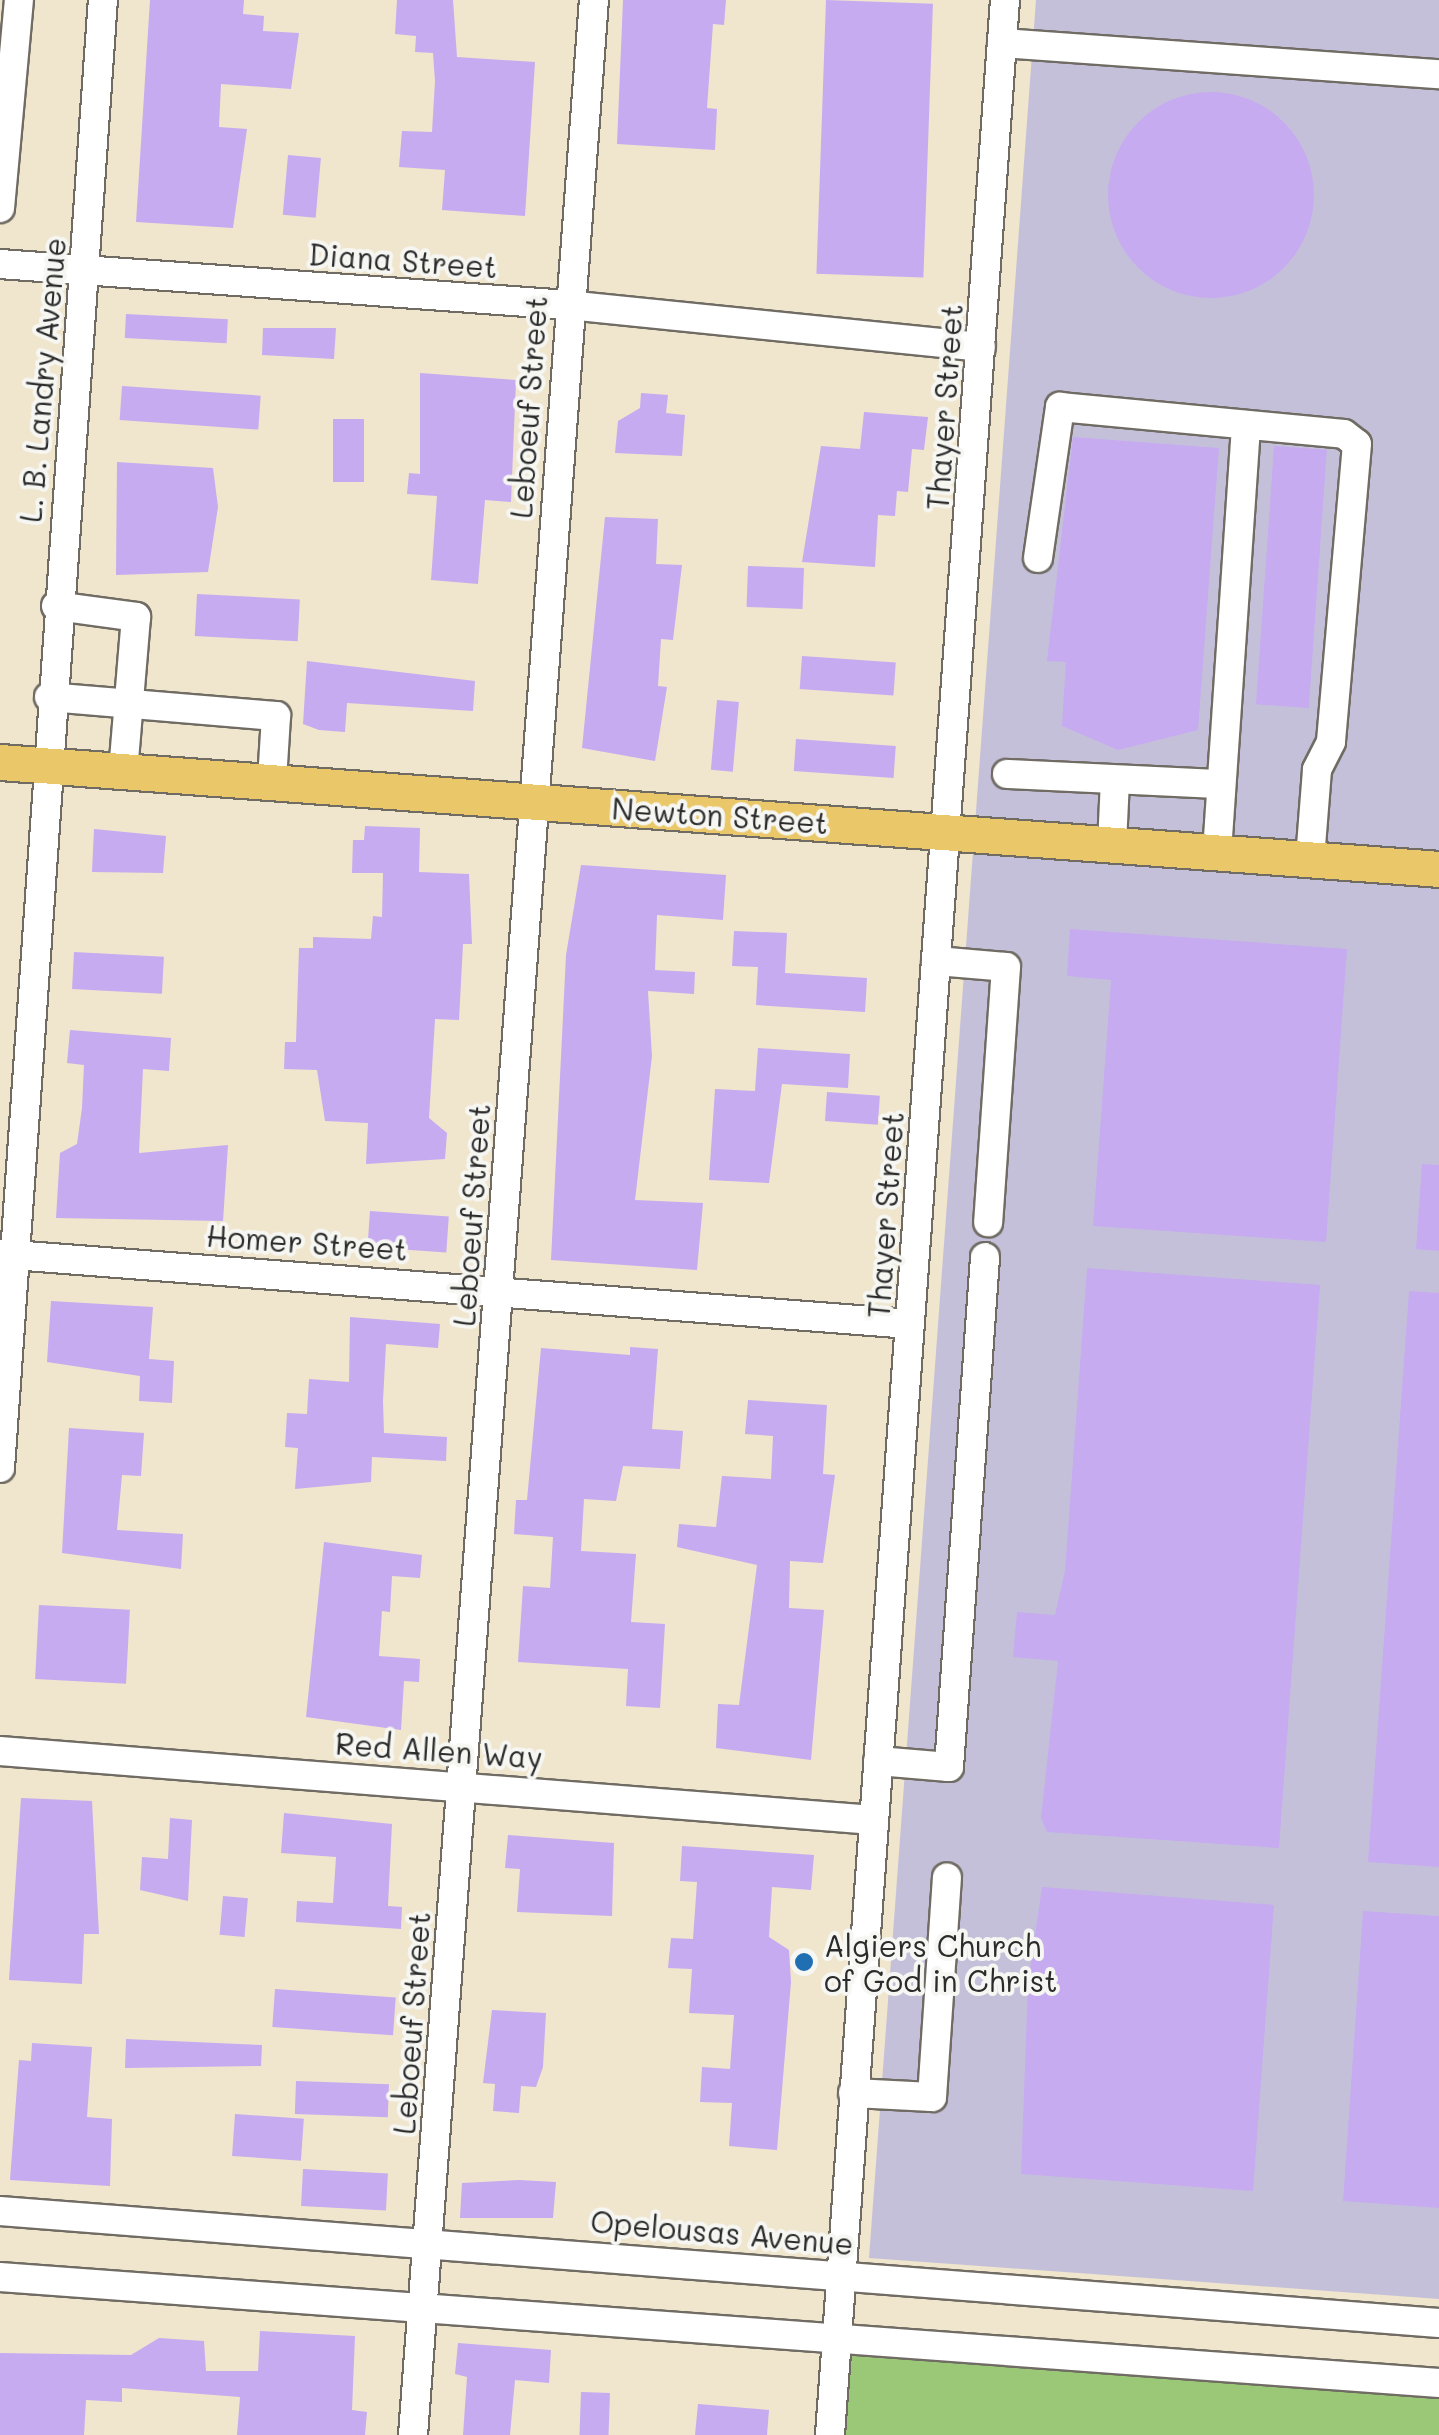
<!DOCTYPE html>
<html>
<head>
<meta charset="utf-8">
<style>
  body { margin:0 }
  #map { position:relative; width:1439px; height:2435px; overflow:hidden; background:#f0e5cd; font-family:Mali,sans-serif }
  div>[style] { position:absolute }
  .industrial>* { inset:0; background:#c5c0da }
  .green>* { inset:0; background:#9ac877 }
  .building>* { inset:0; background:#c6abf0; transform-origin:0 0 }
  .round { border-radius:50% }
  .roads { filter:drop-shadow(2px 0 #706c64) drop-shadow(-2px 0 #706c64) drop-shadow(0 2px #706c64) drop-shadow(0 -2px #706c64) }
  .minor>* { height:28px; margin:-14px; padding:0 14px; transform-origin:14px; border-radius:14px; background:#fff }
  .major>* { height:35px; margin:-17.5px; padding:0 17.5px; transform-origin:17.5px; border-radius:17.5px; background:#eac769 }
  .dots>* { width:28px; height:28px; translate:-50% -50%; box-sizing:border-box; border:5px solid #f6f6f2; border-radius:50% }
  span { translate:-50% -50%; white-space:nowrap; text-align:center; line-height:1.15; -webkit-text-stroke:8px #f6f6f2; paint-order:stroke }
  .street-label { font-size:30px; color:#2b2b2b }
  .poi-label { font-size:30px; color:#2b2b2b }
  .left { translate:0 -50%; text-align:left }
</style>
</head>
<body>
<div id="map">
  <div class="industrial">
    <div style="clip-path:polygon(1036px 0,1439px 0,1439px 2299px,869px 2258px)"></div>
  </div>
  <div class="green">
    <div style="clip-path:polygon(837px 2341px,1439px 2383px,1439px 2435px,830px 2435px)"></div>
  </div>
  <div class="building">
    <div style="clip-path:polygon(150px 0,244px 0,243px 14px,264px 16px,263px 31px,299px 33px,291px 89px,221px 84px,219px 127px,247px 129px,233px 228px,136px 222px)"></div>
    <div style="clip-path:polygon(397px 0,453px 0,457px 57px,535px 62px,525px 216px,442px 210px,445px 170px,399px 167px,402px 131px,432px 132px,435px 81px,433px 53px,415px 52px,416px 36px,395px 34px)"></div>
    <div style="clip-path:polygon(623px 0,726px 0,724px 25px,713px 24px,707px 108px,717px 109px,715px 150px,617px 144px)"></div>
    <div style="left:826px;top:0;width:107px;height:274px;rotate:2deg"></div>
    <div class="round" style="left:1108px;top:92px;width:206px;height:206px"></div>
    <div style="left:288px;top:155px;width:33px;height:60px;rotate:5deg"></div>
    <div style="left:126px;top:314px;width:102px;height:24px;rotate:3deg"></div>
    <div style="clip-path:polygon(263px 328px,336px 328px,334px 359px,262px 355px)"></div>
    <div style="clip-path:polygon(420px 373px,516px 380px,511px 502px,485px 500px,478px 584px,431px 580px,437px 496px,407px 494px,409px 473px,420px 474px)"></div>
    <div style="left:122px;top:386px;width:139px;height:34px;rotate:4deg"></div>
    <div style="clip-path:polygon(641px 393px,668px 395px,666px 413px,685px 415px,682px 456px,615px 453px,618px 421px,640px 408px)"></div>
    <div style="clip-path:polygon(864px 412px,928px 417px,924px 450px,912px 449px,908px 492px,897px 491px,895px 516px,878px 515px,875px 567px,802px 562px,821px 446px,860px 449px)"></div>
    <div style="left:333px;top:419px;width:31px;height:63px"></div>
    <div style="clip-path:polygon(1073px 437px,1219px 448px,1198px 730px,1118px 750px,1062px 726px,1066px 662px,1047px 661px)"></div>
    <div style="left:1274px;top:446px;width:53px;height:259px;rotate:4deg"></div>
    <div style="clip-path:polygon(117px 462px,213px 468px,218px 507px,208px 572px,116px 575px)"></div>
    <div style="clip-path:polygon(605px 517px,658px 519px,656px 564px,682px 565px,673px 640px,661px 639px,658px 686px,667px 687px,655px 761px,582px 748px)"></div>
    <div style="left:748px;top:566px;width:56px;height:41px;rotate:2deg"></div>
    <div style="left:197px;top:594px;width:103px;height:42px;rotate:3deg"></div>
    <div style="left:802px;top:656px;width:94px;height:33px;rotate:4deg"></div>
    <div style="clip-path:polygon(307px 661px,475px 681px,473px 711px,347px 703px,345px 732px,319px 730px,303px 724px)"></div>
    <div style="left:717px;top:700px;width:22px;height:70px;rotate:5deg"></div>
    <div style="left:796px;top:739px;width:100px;height:32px;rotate:4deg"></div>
    <div style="clip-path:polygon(365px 826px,420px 828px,419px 872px,469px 874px,472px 944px,463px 944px,459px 1020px,435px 1019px,429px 1118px,447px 1133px,445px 1159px,366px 1164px,368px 1123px,325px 1121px,317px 1070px,284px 1069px,285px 1042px,296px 1042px,299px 948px,313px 948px,313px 937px,371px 939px,373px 916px,382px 917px,383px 873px,352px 873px,353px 840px,364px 840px)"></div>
    <div style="clip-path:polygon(94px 829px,166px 836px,163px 873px,92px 872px)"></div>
    <div style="clip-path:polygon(581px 865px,726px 875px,723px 920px,657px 915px,655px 970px,695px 972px,694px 994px,648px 991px,652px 1056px,635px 1200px,703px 1203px,697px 1270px,551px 1260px,566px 955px)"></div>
    <div style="clip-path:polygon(1070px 929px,1347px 949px,1326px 1242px,1093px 1226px,1111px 980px,1067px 976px)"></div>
    <div style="clip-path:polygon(734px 931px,787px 933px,785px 973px,867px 978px,865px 1012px,756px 1005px,758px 967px,732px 966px)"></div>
    <div style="left:74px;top:952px;width:90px;height:37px;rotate:3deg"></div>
    <div style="clip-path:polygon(70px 1030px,171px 1038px,169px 1071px,143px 1069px,139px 1153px,228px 1145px,223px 1221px,56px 1218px,60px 1153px,77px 1144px,82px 1108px,84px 1065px,67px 1063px)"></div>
    <div style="clip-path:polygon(758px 1048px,850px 1054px,848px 1088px,782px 1084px,769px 1183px,709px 1180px,715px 1089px,755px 1091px)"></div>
    <div style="left:827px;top:1092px;width:53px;height:29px;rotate:4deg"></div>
    <div style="clip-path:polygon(1422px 1164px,1439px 1165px,1439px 1251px,1416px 1249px)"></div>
    <div style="left:370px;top:1211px;width:79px;height:36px;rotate:4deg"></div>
    <div style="clip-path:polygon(1087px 1268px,1320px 1285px,1279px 1848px,1047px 1832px,1041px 1818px,1058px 1661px,1013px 1657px,1017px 1612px,1055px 1615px,1065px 1571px)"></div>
    <div style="clip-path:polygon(1409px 1291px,1439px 1293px,1439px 1867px,1368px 1862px)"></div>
    <div style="clip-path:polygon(51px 1301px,153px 1307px,149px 1359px,174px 1361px,172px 1403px,139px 1401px,140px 1376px,47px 1362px)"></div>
    <div style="clip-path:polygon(350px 1317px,440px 1324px,438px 1348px,386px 1344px,383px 1401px,384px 1433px,447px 1437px,446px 1461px,372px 1457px,371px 1482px,295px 1489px,298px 1448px,285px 1447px,287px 1413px,307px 1414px,309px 1379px,349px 1382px)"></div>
    <div style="clip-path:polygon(630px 1347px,658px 1349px,652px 1429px,683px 1431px,680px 1469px,623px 1466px,616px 1501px,584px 1499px,581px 1551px,636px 1554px,631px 1622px,665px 1624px,660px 1708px,626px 1706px,628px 1669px,518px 1662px,523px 1586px,550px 1588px,553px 1537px,514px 1534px,516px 1500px,527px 1500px,541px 1348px,630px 1355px)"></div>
    <div style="clip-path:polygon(748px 1400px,827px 1405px,823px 1474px,835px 1475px,823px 1563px,790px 1561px,789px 1608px,824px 1610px,811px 1760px,716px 1748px,718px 1704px,739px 1705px,757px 1565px,677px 1547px,679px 1524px,716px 1527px,722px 1476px,771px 1479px,773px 1436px,745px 1434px)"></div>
    <div style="clip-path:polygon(69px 1428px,144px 1433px,141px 1476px,122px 1475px,117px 1530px,183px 1534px,181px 1569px,62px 1553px)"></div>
    <div style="clip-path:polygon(324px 1542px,422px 1555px,420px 1578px,392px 1576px,390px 1612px,382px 1611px,379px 1656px,420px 1659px,419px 1682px,404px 1681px,401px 1730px,306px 1717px)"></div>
    <div style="left:39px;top:1605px;width:91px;height:74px;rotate:3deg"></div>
    <div style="clip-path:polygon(21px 1798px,92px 1801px,99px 1934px,84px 1934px,82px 1984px,9px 1980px)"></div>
    <div style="clip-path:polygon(284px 1813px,392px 1824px,388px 1906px,402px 1907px,401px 1929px,296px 1922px,297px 1901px,333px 1903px,336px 1857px,281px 1853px)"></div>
    <div style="clip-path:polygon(170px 1818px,192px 1820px,188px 1901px,140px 1890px,142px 1857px,168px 1859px)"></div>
    <div style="clip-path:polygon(508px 1835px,614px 1843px,612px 1916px,517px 1912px,520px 1869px,505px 1868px)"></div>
    <div style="clip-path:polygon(682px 1846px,814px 1855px,811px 1890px,772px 1887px,769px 1937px,789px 1950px,791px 1982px,777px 2150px,729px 2146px,732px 2103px,700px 2102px,702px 2067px,730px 2069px,734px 2015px,689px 2013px,692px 1969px,668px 1968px,671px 1938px,693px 1939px,697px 1882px,680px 1881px)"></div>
    <div style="clip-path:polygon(1042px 1887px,1274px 1905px,1253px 2191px,1021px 2174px,1028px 1983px)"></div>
    <div style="left:223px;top:1896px;width:25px;height:39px;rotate:5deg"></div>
    <div style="clip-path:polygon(1363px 1911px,1439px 1916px,1439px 2208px,1343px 2201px)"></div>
    <div style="left:275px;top:1989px;width:121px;height:38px;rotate:4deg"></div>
    <div style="clip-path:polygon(492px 2010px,546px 2013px,543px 2067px,536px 2087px,521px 2086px,519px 2113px,493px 2111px,495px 2084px,483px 2083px)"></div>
    <div style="clip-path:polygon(126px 2039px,262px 2045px,261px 2066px,125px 2068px)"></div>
    <div style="clip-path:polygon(32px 2043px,92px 2047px,87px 2117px,112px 2119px,110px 2186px,10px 2180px,19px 2060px,31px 2061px)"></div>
    <div style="left:296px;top:2081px;width:93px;height:33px;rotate:2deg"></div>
    <div style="left:235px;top:2114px;width:69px;height:42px;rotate:4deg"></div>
    <div style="left:303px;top:2169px;width:85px;height:37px;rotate:3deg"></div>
    <div style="clip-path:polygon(519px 2180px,556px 2182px,553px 2218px,460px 2218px,462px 2183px)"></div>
    <div style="clip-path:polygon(260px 2331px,355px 2336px,352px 2410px,367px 2412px,365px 2435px,237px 2435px,240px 2397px,122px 2388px,122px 2402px,86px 2400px,84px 2435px,0 2435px,0 2353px,131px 2355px,159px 2338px,204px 2341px,206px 2371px,258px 2371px)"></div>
    <div style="clip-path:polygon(458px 2343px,551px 2350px,549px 2383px,515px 2380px,510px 2435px,463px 2435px,467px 2377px,455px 2374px)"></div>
    <div style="left:581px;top:2392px;width:29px;height:43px;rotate:2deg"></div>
    <div style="clip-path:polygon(698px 2404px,769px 2410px,767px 2435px,695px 2435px)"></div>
  </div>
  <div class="roads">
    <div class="minor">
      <div style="left:1002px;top:43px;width:438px;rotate:4.1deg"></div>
      <div style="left:0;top:208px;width:209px;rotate:-84.8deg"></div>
      <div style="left:0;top:264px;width:569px;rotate:4.13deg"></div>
      <div style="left:568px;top:305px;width:415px;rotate:5.8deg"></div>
      <div style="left:1038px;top:558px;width:153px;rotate:-81.7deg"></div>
      <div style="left:1060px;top:407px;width:285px;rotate:5.4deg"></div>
      <div style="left:1344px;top:434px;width:16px;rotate:38deg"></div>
      <div style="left:1357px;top:444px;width:299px;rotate:95deg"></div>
      <div style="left:1331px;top:742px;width:31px;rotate:117deg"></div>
      <div style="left:1317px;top:770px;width:89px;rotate:94.5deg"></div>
      <div style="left:56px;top:606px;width:81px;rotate:7.8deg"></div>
      <div style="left:136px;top:617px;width:155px;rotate:94.8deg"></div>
      <div style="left:49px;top:697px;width:228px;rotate:4.8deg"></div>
      <div style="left:276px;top:716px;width:66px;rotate:93.5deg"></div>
      <div style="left:1007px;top:774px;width:212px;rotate:2.7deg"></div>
      <div style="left:1112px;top:844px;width:64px;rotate:-87.3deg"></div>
      <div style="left:1217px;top:852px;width:428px;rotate:-86.1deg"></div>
      <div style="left:936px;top:961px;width:70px;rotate:4.9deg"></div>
      <div style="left:1006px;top:967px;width:256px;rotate:94deg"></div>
      <div style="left:0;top:1254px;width:912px;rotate:4.4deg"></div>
      <div style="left:0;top:1468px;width:1472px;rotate:-85.99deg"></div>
      <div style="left:0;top:1751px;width:876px;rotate:4.52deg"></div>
      <div style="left:878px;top:1761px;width:71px;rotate:4.8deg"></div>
      <div style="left:949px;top:1767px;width:511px;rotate:-85.96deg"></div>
      <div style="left:853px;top:2093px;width:79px;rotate:2.9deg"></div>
      <div style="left:932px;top:2097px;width:220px;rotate:-86.1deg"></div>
      <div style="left:0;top:2211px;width:1443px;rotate:4.45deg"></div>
      <div style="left:0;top:2277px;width:1443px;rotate:4.21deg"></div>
      <div style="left:413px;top:2435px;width:2442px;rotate:-85.75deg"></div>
      <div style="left:830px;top:2435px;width:2441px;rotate:-85.89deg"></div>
    </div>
    <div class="major">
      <div style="left:0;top:762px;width:1443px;rotate:4.25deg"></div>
    </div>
  </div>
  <div class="dots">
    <div style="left:804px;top:1962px;background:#1f6fb2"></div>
  </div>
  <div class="street-label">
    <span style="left:403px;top:260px;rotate:4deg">Diana Street</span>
    <span style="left:42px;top:380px;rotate:-85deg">L. B. Landry Avenue</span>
    <span style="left:528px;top:407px;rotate:-86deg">Leboeuf Street</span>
    <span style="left:944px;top:407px;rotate:-86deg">Thayer Street</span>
    <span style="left:720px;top:815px;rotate:4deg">Newton Street</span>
    <span style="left:471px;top:1215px;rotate:-86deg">Leboeuf Street</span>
    <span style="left:885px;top:1215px;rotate:-86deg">Thayer Street</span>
    <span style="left:307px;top:1242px;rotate:4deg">Homer Street</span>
    <span style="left:439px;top:1750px;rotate:4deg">Red Allen Way</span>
    <span style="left:411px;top:2023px;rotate:-86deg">Leboeuf Street</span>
    <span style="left:722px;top:2232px;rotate:5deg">Opelousas Avenue</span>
  </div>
  <div class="poi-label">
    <span class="left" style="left:824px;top:1962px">Algiers Church<br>of God in Christ</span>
  </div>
</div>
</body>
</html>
